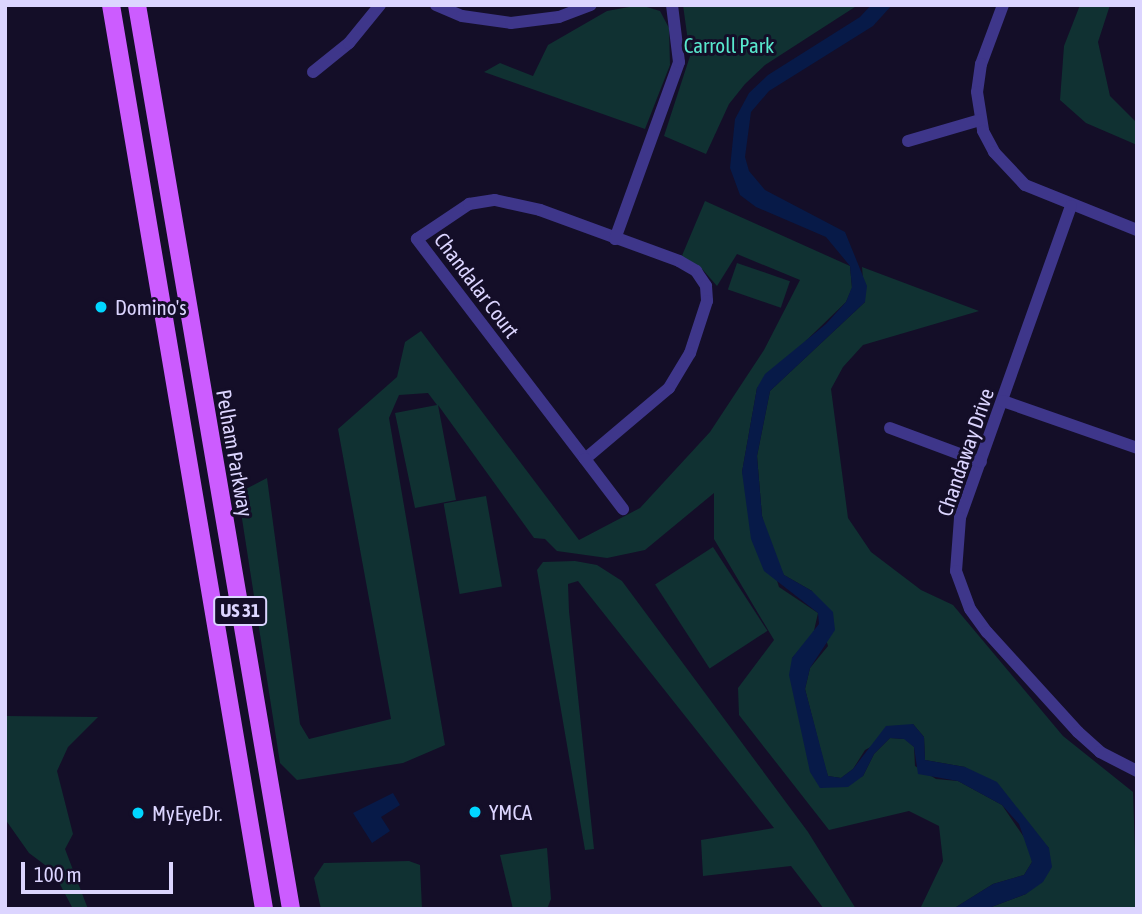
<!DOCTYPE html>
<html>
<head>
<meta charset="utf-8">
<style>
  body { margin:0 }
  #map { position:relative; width:1142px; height:914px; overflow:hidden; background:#140e28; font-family:"Asap Condensed",sans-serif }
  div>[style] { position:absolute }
  .green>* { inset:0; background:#103132; transform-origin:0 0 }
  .water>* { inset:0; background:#071a48 }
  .street>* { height:12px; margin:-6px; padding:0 6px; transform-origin:6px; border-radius:6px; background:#3e368a }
  .primary>* { height:18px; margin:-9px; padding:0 9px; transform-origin:9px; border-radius:9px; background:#cc5cff }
  .dots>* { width:19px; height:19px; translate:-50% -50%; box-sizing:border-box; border:4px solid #140e28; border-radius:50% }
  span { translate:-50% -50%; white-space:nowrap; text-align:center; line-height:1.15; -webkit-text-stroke:6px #140e28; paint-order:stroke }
  .shield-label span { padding:2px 5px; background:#140e28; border:2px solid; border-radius:5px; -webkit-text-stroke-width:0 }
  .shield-label { font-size:19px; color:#dcd5ff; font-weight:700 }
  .park-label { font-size:21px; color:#58e8cd }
  .street-label { font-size:21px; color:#dcd5ff }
  .poi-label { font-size:21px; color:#dcd5ff }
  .left { translate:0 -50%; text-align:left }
  .frame { position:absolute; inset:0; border:7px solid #dcd5ff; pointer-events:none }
  .scale { position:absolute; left:21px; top:862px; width:152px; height:32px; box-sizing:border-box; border:4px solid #dcd5ff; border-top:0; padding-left:9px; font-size:21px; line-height:24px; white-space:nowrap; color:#dcd5ff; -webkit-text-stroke:5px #140e28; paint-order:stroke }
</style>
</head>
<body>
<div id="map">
  <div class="green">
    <div style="clip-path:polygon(640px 5px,660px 11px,669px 28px,670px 65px,645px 129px,484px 72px,500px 63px,533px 76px,548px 45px,607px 11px)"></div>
    <div style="clip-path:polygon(683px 5px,858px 5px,765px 65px,745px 84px,729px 104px,706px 154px,664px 136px,690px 56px)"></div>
    <div style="clip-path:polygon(1080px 5px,1110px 5px,1098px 42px,1110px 96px,1137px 123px,1137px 145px,1086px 123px,1060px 100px,1064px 46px)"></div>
    <div style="clip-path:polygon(705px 201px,850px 266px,852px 288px,846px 302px,757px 388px,742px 472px,779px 587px,818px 613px,813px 635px,792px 658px,820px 788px,863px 776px,874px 754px,890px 738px,905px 739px,914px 747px,915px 766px,936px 779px,958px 781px,1002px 805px,1030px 846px,1032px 862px,1024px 875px,993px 884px,953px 909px,920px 909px,943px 861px,939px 826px,909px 811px,829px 830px,739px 715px,738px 688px,774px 640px,714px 539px,714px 493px,645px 550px,607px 558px,557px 551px,545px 539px,534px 538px,438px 405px,456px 500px,415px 508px,395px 413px,437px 405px,428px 393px,399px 395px,389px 418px,445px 745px,403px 763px,297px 780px,280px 763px,238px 493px,267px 478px,300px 724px,309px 739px,391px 719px,338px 429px,397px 377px,405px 342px,421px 331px,579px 540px,640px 508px,710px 432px,764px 350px,800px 280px,737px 254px,717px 286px,703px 270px,681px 258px)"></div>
    <div style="left:737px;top:263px;width:56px;height:28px;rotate:19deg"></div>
    <div style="clip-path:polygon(862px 267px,979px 311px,863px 345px,843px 367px,831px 389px,848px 518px,871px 552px,921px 590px,953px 605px,1063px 736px,1133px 792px,1137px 909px,986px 909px,1026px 894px,1049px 848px,965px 767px,925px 760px,924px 737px,913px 724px,865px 750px,853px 769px,841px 778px,828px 776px,825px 767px,805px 689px,810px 668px,828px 646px,812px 591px,784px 575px,771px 551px,762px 516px,757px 456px,770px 391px,865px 302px)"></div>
    <div style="left:486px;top:496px;width:92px;height:43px;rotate:80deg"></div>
    <div style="left:713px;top:547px;width:100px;height:69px;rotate:57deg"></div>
    <div style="clip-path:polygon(575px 561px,597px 565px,622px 581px,808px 832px,856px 909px,824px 909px,791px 866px,703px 876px,701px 840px,774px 828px,578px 581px,568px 584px,569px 611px,594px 849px,585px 850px,537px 570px,543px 562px)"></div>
    <div style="clip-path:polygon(5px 716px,98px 717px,68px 747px,57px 771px,73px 834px,65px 849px,88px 909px,73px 909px,53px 871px,29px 853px,5px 819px)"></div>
    <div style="clip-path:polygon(547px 848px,551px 899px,547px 909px,513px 909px,500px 855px)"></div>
    <div style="clip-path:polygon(409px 861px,420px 865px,422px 909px,321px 909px,314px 878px,324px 863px)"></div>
  </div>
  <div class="water">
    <div style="clip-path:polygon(871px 5px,892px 5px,873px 26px,769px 91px,751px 112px,745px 157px,749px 171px,765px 190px,845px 232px,867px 286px,865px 302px,770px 391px,757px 456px,762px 516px,784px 575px,812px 591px,833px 612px,835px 630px,810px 668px,805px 689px,828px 776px,841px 778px,853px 769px,886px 726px,913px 724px,924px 737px,925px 760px,965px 767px,997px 782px,1049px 848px,1052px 867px,1043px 882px,1026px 894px,986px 909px,953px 909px,993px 884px,1024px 875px,1032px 862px,1019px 824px,1002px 805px,958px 781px,918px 774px,914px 747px,904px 739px,890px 738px,874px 754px,863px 776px,848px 787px,820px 788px,810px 772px,789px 675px,792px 658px,819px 624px,818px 613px,764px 571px,751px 539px,742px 472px,757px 388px,765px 374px,826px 324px,846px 302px,852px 287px,850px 266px,826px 237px,756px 207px,740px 195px,730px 168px,735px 119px,749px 93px,768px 75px,860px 17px)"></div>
    <div style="clip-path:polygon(393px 793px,400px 805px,381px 817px,390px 831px,372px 843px,353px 813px)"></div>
  </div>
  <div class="street">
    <div style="left:436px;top:5px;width:28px;rotate:23deg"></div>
    <div style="left:462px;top:16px;width:49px;rotate:8.1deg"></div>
    <div style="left:511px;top:23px;width:48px;rotate:-7.1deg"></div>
    <div style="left:559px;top:17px;width:34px;rotate:-21deg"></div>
    <div style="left:1003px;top:5px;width:63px;rotate:110.4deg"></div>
    <div style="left:981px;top:64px;width:28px;rotate:98deg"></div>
    <div style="left:977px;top:92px;width:39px;rotate:81deg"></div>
    <div style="left:983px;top:131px;width:24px;rotate:62deg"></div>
    <div style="left:994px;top:152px;width:45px;rotate:46.8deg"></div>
    <div style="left:1025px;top:185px;width:121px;rotate:21.9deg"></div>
    <div style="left:313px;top:72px;width:46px;rotate:-38.9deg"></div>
    <div style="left:349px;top:43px;width:49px;rotate:-50.8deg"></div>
    <div style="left:908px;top:141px;width:75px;rotate:-16.3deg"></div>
    <div style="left:495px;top:200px;width:46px;rotate:12.5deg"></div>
    <div style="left:540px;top:210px;width:148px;rotate:20.1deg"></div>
    <div style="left:679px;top:261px;width:20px;rotate:30deg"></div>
    <div style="left:696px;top:271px;width:18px;rotate:56deg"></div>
    <div style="left:706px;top:286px;width:15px;rotate:86deg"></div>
    <div style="left:707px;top:301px;width:55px;rotate:108.1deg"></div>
    <div style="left:690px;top:353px;width:41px;rotate:121deg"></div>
    <div style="left:669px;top:388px;width:110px;rotate:139.8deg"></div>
    <div style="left:585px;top:459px;width:277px;rotate:-127.4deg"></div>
    <div style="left:417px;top:239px;width:63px;rotate:-33.9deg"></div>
    <div style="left:469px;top:204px;width:26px;rotate:-9deg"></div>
    <div style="left:1071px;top:206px;width:331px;rotate:109.6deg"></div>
    <div style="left:960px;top:518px;width:53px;rotate:94.3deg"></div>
    <div style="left:956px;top:571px;width:40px;rotate:69.8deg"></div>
    <div style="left:970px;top:609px;width:29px;rotate:54deg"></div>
    <div style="left:987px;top:632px;width:135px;rotate:47.7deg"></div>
    <div style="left:1078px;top:732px;width:30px;rotate:42deg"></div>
    <div style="left:1100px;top:752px;width:42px;rotate:27.2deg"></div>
    <div style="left:615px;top:239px;width:188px;rotate:-70.1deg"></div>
    <div style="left:679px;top:62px;width:57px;rotate:-97deg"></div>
    <div style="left:1003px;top:401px;width:142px;rotate:19.3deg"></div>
    <div style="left:890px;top:428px;width:97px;rotate:20.5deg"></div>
    <div style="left:585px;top:459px;width:63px;rotate:52.8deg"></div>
  </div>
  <div class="primary">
    <div style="left:111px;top:5px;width:917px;rotate:80.39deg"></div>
    <div style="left:137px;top:5px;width:917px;rotate:80.33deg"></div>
  </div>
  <div class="dots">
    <div style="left:101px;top:307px;background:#01d6ff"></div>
    <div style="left:475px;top:812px;background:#01d6ff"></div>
    <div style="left:138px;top:813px;background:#01d6ff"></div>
  </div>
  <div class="shield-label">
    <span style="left:240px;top:611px">US 31</span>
  </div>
  <div class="park-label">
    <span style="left:729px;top:45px">Carroll Park</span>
  </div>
  <div class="street-label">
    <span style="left:477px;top:285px;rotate:53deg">Chandalar Court</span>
    <span style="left:965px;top:452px;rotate:-71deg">Chandaway Drive</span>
    <span style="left:235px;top:453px;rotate:80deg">Pelham Parkway</span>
  </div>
  <div class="poi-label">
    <span class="left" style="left:115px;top:307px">Domino's</span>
    <span class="left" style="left:489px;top:812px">YMCA</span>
    <span class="left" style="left:152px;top:813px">MyEyeDr.</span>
  </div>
  <div class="frame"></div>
  <div class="scale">100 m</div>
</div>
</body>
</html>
